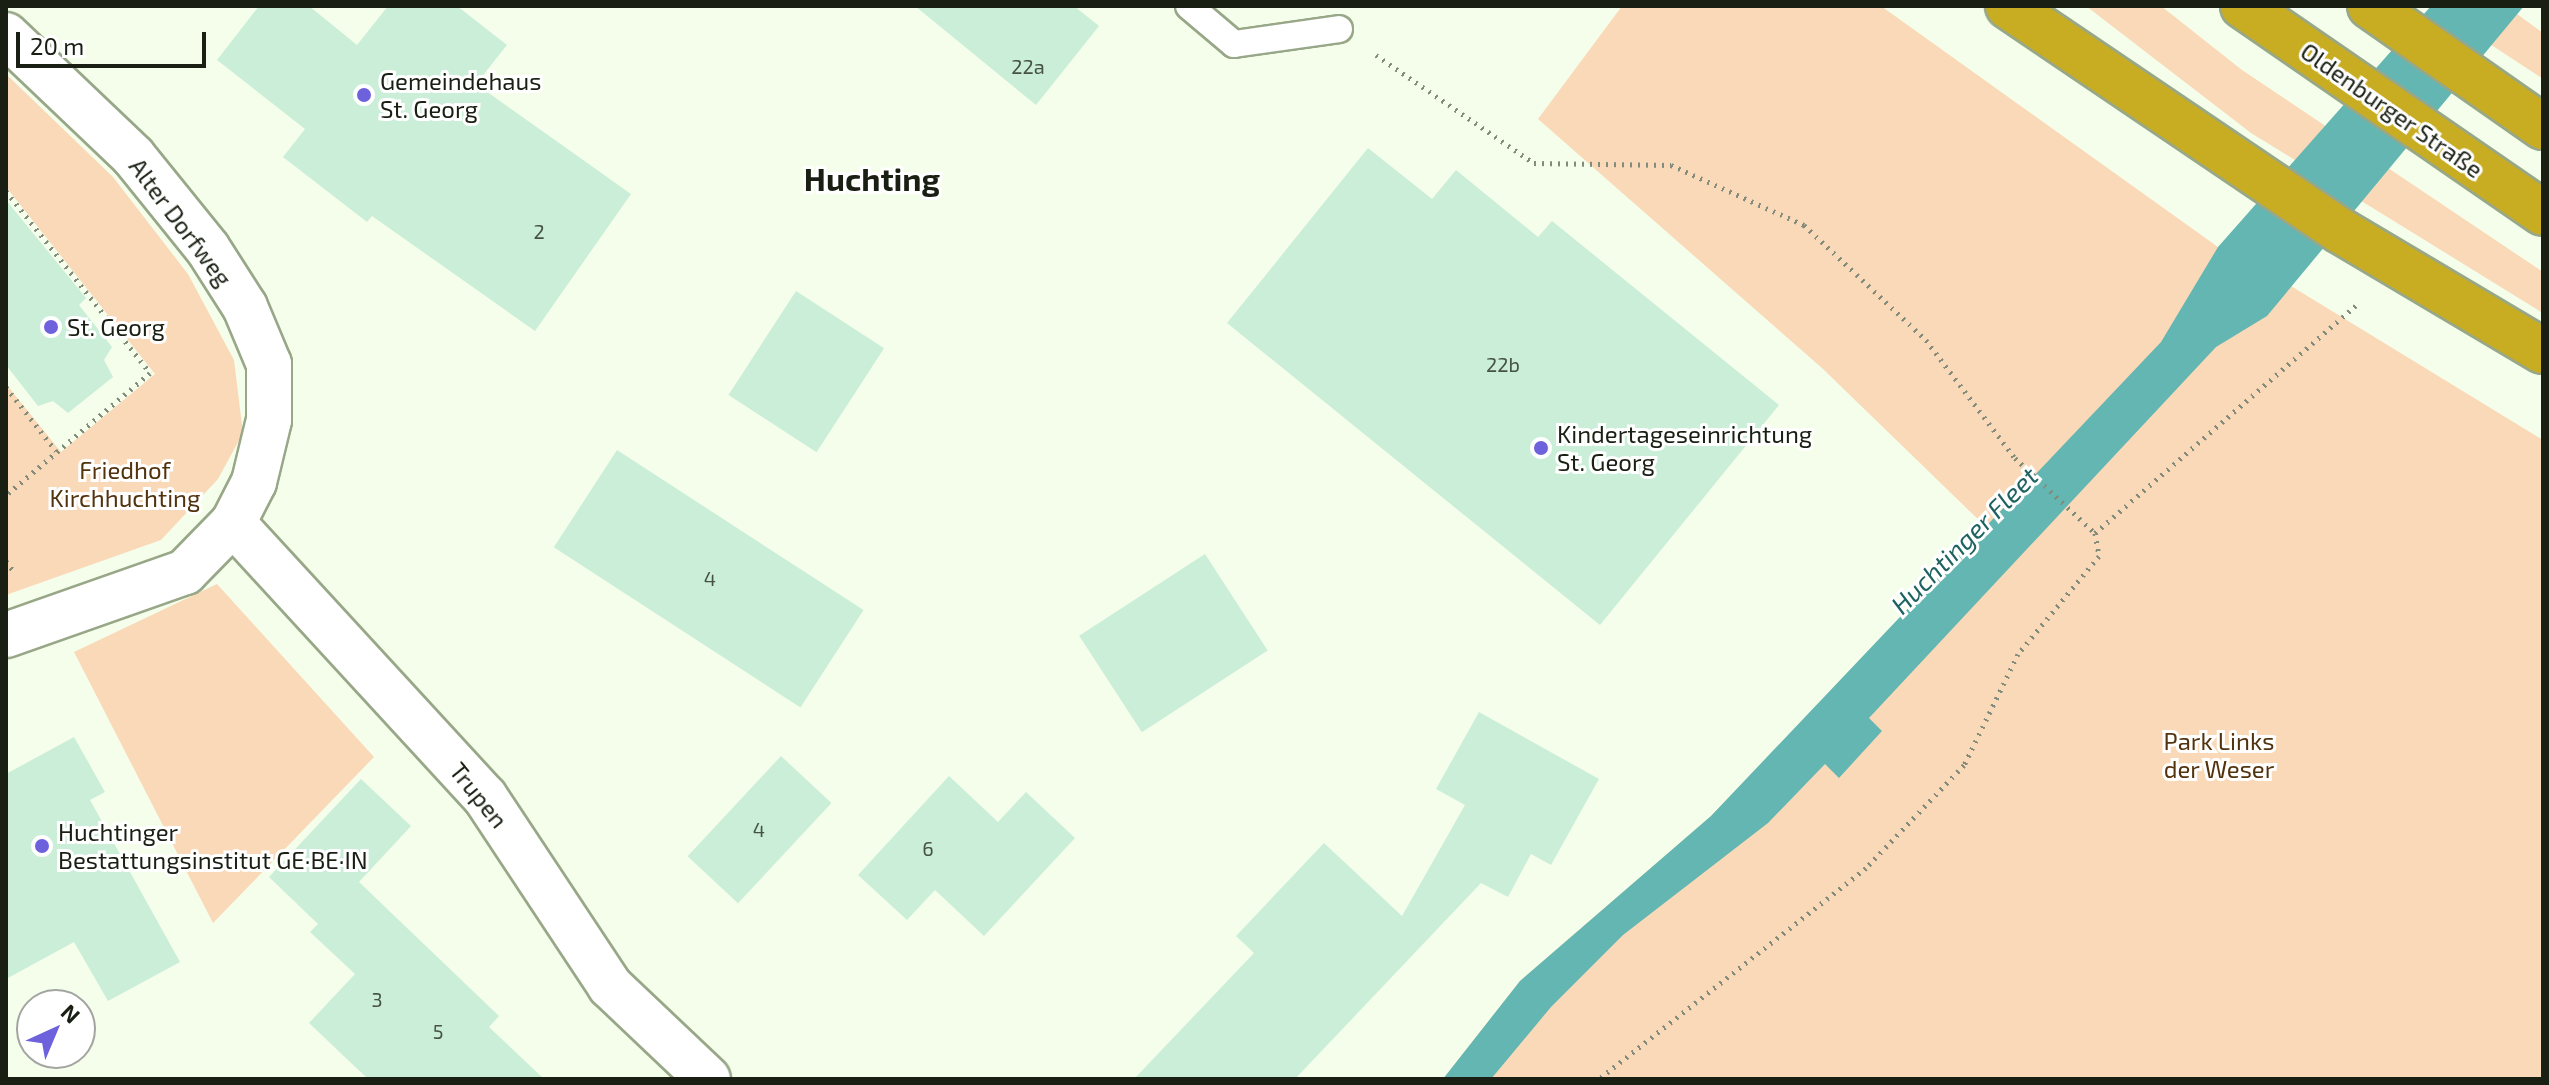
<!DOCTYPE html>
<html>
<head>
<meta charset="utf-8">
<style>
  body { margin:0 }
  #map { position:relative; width:2549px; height:1085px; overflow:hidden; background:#f4feea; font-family:"Exo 2",sans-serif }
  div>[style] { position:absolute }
  .green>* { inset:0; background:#fad9b9 }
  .water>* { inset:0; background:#63b6b2 }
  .building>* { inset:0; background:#cbeed9; transform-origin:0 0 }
  .path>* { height:5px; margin-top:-2.5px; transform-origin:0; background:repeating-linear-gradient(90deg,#838b7b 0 2px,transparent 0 8px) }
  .roads { filter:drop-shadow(2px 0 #98a788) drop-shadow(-2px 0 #98a788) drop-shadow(0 2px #98a788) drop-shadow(0 -2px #98a788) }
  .lane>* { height:26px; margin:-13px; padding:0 13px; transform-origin:13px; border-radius:13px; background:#fff }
  .street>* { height:44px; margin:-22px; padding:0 22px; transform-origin:22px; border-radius:22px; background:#fff }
  .highway>* { height:44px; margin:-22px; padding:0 22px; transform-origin:22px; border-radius:22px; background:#c8ad23 }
  .dots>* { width:22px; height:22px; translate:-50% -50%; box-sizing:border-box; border:4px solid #fff; border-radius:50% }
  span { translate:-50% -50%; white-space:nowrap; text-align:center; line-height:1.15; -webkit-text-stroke:6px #fff; paint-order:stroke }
  .number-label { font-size:20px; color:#465344 }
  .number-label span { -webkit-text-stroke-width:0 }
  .poi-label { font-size:24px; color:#191f13 }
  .left { translate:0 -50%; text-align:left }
  .street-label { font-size:24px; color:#191f13 }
  .park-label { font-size:24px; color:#52330e }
  .water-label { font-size:26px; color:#1e6360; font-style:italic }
  .district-label { font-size:32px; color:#191f13; font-weight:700 }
  .frame { position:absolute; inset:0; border:8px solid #191f13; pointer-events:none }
  .north { position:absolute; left:16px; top:989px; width:80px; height:80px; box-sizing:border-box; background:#fff; border:2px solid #a3a5a1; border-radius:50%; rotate:44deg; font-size:22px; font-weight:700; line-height:32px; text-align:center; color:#191f13 }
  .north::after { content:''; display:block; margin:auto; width:28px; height:36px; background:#6e61dc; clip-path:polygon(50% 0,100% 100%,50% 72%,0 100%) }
  .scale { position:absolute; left:16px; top:32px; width:190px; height:36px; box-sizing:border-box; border:4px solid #191f13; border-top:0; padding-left:10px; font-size:24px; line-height:28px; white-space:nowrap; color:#191f13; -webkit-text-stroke:6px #fff; paint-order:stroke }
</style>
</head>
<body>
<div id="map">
  <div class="green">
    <div style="clip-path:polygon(1622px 6px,1881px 6px,2218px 247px,2291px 286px,2543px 440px,2543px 1079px,1443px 1079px,1520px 981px,1711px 816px,1987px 528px,1823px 369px,1538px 119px)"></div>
    <div style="clip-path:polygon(2086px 6px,2161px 6px,2242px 70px,2543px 272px,2543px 313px,2251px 133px)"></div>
    <div style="clip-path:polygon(2432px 6px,2506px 6px,2543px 33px,2543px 79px)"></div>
    <div style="clip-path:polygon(6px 74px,113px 177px,188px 274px,234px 360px,243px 433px,218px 479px,161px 540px,6px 595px,6px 384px,61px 452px,155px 374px,6px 187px)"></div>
    <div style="clip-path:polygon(217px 584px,374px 757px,213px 923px,74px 652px)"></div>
  </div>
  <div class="water">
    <div style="clip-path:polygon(2431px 6px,2524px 6px,2267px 316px,2216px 347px,1869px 718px,1882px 731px,1839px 778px,1825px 764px,1768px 823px,1623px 935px,1551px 1007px,1491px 1079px,1443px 1079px,1520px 981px,1711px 816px,2161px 342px,2218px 247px)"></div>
  </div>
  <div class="building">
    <div style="clip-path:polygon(259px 6px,309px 6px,357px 45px,388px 6px,457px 6px,507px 45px,476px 84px,631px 194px,535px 331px,372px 216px,367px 222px,283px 157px,305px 129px,217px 60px)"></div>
    <div style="clip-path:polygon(915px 6px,1074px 6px,1099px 26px,1036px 105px)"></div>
    <div style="clip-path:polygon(1368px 148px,1432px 199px,1456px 170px,1538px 237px,1552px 221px,1779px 405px,1600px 625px,1227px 323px)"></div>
    <div style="clip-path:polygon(6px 200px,86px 298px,79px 305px,112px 347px,104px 360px,113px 377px,68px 413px,53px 401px,38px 406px,6px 365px)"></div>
    <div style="left:796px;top:291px;width:105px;height:124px;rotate:33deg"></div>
    <div style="left:617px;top:450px;width:294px;height:116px;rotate:33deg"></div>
    <div style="left:1205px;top:554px;width:115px;height:150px;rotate:57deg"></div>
    <div style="clip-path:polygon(1479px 712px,1599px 779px,1551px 865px,1531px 854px,1508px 897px,1481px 883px,1295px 1079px,1134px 1079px,1254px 953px,1236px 936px,1324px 843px,1402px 916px,1465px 805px,1436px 789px)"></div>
    <div style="clip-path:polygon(74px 737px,105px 792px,90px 800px,180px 962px,108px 1001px,74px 942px,6px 979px,6px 774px)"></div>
    <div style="left:781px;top:756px;width:69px;height:137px;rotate:43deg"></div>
    <div style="clip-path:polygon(949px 776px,998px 822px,1026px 792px,1075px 838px,984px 936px,935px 890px,907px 920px,858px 875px)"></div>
    <div style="clip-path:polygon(361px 779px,411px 826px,359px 882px,499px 1016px,489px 1027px,544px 1079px,368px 1079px,309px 1023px,355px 974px,310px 932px,318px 924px,269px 877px)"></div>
  </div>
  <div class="path">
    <div style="left:1376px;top:55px;width:191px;rotate:34.4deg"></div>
    <div style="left:1534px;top:163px;width:137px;rotate:0.8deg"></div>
    <div style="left:1671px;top:165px;width:146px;rotate:24.3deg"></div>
    <div style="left:1804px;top:225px;width:168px;rotate:43.3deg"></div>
    <div style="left:1926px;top:340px;width:148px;rotate:53deg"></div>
    <div style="left:2015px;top:458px;width:110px;rotate:43.2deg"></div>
    <div style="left:2095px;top:533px;width:23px;rotate:80deg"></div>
    <div style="left:2099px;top:556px;width:127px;rotate:129.6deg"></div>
    <div style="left:2018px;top:654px;width:123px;rotate:115.9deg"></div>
    <div style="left:1964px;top:765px;width:142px;rotate:133.6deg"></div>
    <div style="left:1866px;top:868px;width:340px;rotate:141.7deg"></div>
    <div style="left:6px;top:191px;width:232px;rotate:51.6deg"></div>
    <div style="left:150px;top:373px;width:189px;rotate:139.7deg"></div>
    <div style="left:6px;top:387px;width:81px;rotate:52deg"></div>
    <div style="left:2095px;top:533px;width:347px;rotate:-41.1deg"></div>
    <div style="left:6px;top:561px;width:15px;rotate:53deg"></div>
  </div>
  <div class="roads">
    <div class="lane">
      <div style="left:1189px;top:6px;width:59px;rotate:40.2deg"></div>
      <div style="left:1234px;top:44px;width:106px;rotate:-8.1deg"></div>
    </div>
    <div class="street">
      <div style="left:6px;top:35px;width:175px;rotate:43.6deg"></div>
      <div style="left:133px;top:156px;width:119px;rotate:51.1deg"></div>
      <div style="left:208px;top:249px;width:69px;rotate:57.5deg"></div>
      <div style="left:245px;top:307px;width:62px;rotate:67.2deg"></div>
      <div style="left:269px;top:364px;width:56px;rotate:90deg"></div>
      <div style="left:269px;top:420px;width:64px;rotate:103.6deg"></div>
      <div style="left:254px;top:482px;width:46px;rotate:117.1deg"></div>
      <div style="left:233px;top:523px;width:69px;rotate:134.4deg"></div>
      <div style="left:185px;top:572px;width:190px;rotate:160.6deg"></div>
      <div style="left:233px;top:523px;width:372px;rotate:47.4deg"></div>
      <div style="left:485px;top:797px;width:227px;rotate:56.5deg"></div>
      <div style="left:610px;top:986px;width:135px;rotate:43.5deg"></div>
    </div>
    <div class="highway">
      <div style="left:2008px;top:6px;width:400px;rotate:34.1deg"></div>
      <div style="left:2339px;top:230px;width:237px;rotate:30.7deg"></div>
      <div style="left:2243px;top:6px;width:364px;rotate:34.6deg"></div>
      <div style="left:2370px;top:6px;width:211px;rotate:35deg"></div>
    </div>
  </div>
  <div class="dots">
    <div style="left:364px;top:95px;background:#6e61dc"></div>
    <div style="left:51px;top:327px;background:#6e61dc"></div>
    <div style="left:1541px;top:448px;background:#6e61dc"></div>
    <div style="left:42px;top:846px;background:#6e61dc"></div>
  </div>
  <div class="number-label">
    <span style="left:1028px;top:66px">22a</span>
    <span style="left:539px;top:231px">2</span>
    <span style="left:1503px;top:364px">22b</span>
    <span style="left:710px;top:578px">4</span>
    <span style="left:759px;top:829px">4</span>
    <span style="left:928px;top:848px">6</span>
    <span style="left:377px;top:999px">3</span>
    <span style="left:438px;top:1031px">5</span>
  </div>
  <div class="poi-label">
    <span class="left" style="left:380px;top:95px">Gemeindehaus<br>St. Georg</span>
    <span class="left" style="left:67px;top:327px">St. Georg</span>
    <span class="left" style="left:1557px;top:448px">Kindertageseinrichtung<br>St. Georg</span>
    <span class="left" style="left:58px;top:846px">Huchtinger<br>Bestattungsinstitut GE·BE·IN</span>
  </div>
  <div class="street-label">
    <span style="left:2392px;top:110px;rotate:35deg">Oldenburger Straße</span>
    <span style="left:181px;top:222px;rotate:53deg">Alter Dorfweg</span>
    <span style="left:479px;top:795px;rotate:51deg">Trupen</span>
  </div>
  <div class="park-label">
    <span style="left:125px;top:484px">Friedhof<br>Kirchhuchting</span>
    <span style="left:2219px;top:755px">Park Links<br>der Weser</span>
  </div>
  <div class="water-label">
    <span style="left:1964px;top:540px;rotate:-45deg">Huchtinger Fleet</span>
  </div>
  <div class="district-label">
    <span style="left:872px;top:178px">Huchting</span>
  </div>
  <div class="frame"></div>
  <div class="north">N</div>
  <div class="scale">20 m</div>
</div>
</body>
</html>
